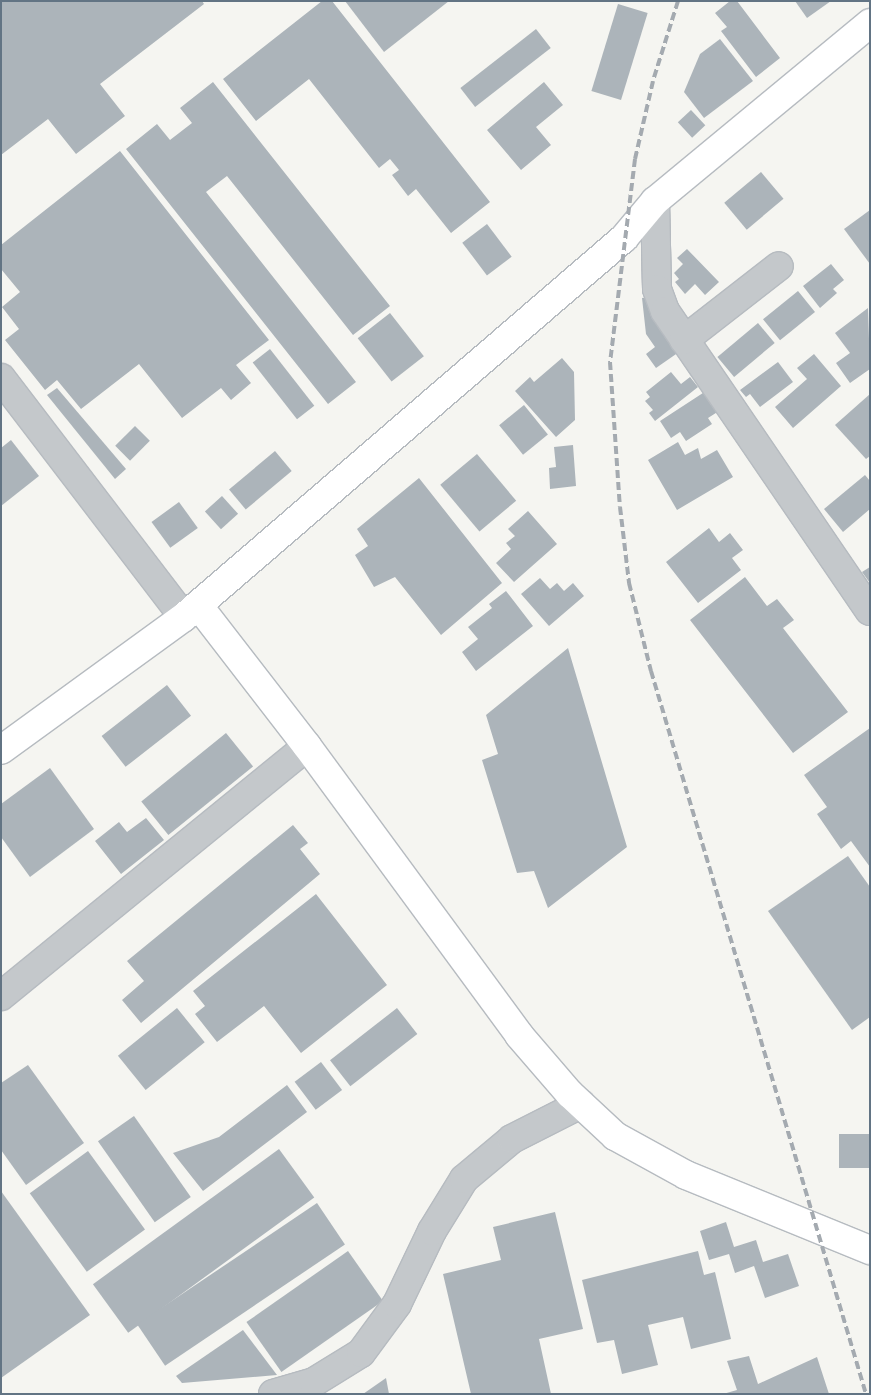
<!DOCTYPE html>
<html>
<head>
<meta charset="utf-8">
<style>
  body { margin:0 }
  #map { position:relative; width:871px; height:1395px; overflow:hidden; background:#f5f5f1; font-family:Lato,sans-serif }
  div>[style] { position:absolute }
  .building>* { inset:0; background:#acb4ba; transform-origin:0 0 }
  .roads { filter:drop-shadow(1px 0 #b6bbc0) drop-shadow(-1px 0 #b6bbc0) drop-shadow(0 1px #b6bbc0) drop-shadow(0 -1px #b6bbc0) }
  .street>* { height:28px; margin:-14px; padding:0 14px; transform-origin:14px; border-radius:14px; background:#c4c8cb }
  .secondary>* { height:28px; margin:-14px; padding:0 14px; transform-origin:14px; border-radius:14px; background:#fff }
  .rail>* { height:4px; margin-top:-2px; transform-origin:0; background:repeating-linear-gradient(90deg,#a4aab0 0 8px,transparent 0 12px) }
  span { translate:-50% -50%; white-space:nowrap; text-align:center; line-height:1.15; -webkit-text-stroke:5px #fff; paint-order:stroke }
  .frame { position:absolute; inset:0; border:2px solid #627484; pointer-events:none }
</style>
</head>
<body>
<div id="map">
  <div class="building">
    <div style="clip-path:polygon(1px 1px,202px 1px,204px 4px,100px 84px,125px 116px,76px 154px,48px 119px,1px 155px)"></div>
    <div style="clip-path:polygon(322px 1px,332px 1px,490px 202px,451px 233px,416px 189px,408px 196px,392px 175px,399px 170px,390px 159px,379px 168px,309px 79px,256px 121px,223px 79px)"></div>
    <div style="clip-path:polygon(345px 1px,449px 1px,384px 52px)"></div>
    <div style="clip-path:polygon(730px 1px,737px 1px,780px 58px,756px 77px,721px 31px,727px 27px,715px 13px)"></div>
    <div style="clip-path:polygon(795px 1px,831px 1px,807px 18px)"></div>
    <div style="left:618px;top:4px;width:31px;height:91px;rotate:17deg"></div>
    <div style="left:536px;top:29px;width:24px;height:96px;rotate:52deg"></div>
    <div style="clip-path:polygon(720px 39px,753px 81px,704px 118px,684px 92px,700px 54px)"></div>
    <div style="clip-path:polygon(213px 82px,390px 306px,353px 335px,227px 176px,206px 192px,356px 382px,328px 404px,126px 149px,157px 124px,170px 140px,192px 123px,180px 108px)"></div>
    <div style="clip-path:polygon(544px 82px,563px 105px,536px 127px,551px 145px,521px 170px,487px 130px)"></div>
    <div style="left:691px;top:110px;width:21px;height:18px;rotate:47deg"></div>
    <div style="clip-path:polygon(120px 151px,269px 340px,236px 365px,251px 383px,231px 400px,221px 388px,182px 418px,139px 364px,81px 409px,57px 380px,45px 390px,5px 340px,19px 329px,2px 307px,20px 292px,1px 269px,1px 245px)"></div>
    <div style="left:761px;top:172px;width:35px;height:48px;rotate:50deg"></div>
    <div style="clip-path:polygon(870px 210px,870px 264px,844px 229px)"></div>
    <div style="left:487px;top:224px;width:41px;height:31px;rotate:53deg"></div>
    <div style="clip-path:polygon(687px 249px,719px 282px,705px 295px,695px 284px,685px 294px,675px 282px,679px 279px,674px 273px,683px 264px,677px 258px)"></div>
    <div style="clip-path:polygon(831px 264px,844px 280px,833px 289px,837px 293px,820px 308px,803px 286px)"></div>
    <div style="left:798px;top:291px;width:27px;height:45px;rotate:51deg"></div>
    <div style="clip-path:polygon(652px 296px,679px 352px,656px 368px,646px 354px,655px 347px,646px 334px,642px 298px)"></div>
    <div style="clip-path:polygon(868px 308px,870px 369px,850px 383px,836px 363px,850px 353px,835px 333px)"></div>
    <div style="left:390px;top:313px;width:55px;height:41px;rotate:52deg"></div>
    <div style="left:758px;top:323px;width:26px;height:53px;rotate:50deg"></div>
    <div style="left:270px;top:349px;width:72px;height:22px;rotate:52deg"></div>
    <div style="clip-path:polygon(814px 354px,841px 386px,793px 428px,775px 407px,807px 379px,797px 368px)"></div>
    <div style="clip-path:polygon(562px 358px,574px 372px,575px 420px,556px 437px,515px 391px,530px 377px,534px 382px)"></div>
    <div style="clip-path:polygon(778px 362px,793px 382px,760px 407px,750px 394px,746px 397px,740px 390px)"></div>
    <div style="clip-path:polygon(671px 372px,681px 384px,690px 377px,698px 387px,655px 421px,649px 413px,653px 410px,645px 401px,650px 397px,646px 392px)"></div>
    <div style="clip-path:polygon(57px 388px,126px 469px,115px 479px,47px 395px)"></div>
    <div style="clip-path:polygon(706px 391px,719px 411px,708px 418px,712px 424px,686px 441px,680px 432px,671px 438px,660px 421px)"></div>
    <div style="clip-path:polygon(870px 394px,870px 456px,866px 459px,835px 425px)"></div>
    <div style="left:524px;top:405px;width:38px;height:32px;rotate:51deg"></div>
    <div style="left:135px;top:426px;width:21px;height:28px;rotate:45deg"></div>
    <div style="clip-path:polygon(11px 440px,39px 476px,1px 506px,1px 448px)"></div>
    <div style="clip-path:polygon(678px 442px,685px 455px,698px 448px,701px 459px,717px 450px,733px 477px,677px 510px,648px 460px)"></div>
    <div style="clip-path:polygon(573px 445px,576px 486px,550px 489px,549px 468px,556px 467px,554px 447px)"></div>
    <div style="left:275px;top:451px;width:26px;height:60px;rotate:50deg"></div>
    <div style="left:477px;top:454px;width:61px;height:48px;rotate:50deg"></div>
    <div style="clip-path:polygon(865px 475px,870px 481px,870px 509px,843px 532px,824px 509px)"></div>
    <div style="clip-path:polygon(419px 478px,502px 583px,441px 635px,395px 577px,374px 587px,355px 555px,368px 546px,357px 529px)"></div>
    <div style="left:222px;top:496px;width:24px;height:23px;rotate:48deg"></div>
    <div style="left:179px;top:502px;width:32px;height:34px;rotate:54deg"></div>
    <div style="clip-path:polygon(528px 511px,557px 544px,514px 582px,496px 563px,511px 549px,506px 543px,515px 536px,508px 529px)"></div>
    <div style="clip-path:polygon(709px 528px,719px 542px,730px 533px,743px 550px,732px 558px,741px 570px,698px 603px,666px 562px)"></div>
    <div style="clip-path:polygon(870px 567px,870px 583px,862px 572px)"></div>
    <div style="clip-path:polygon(745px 577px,767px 606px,777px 599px,794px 620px,783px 628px,848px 712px,793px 753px,690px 620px)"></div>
    <div style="clip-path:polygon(540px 578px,550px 589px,557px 583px,564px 591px,573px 583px,584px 596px,549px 626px,521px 594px)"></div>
    <div style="clip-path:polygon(506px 591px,533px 626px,476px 671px,462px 652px,478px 639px,468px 627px,492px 608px,489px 604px)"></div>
    <div style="clip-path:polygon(568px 648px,627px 847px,548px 908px,534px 871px,517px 873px,482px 760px,498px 754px,486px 715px)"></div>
    <div style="left:167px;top:685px;width:39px;height:83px;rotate:52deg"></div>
    <div style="clip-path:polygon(870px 728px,870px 867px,851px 841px,841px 849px,817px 814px,827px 807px,804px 775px)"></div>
    <div style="left:226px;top:733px;width:43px;height:109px;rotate:51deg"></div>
    <div style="clip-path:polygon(50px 768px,94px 829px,30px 877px,1px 837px,1px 804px)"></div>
    <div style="clip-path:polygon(146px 818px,164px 840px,121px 874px,95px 841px,119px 822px,127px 832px)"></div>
    <div style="clip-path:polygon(293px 825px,308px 843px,300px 849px,320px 874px,141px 1023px,122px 1000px,144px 981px,127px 961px)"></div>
    <div style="clip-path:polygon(848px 856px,870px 887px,870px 1017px,852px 1030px,768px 911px)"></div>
    <div style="clip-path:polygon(316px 894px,387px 985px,301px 1053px,264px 1006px,217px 1042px,195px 1014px,205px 1006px,193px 991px)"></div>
    <div style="left:177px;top:1008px;width:44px;height:76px;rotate:51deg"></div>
    <div style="left:397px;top:1008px;width:33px;height:85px;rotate:52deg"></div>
    <div style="left:321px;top:1062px;width:35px;height:33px;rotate:53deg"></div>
    <div style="clip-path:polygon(28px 1065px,84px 1143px,26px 1185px,1px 1150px,1px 1083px)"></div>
    <div style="clip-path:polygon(287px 1085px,307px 1112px,203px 1191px,173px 1153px,219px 1137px)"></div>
    <div style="left:134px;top:1116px;width:99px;height:44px;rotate:55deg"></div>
    <div style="left:839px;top:1134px;width:31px;height:34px"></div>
    <div style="left:279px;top:1149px;width:60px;height:230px;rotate:54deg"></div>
    <div style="left:88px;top:1151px;width:97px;height:72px;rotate:54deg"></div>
    <div style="clip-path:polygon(1px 1191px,90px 1315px,1px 1378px)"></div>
    <div style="left:317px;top:1203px;width:50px;height:217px;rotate:56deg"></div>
    <div style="clip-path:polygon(555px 1212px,583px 1329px,539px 1339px,551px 1394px,471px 1394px,443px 1274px,501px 1260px,493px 1227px)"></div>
    <div style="clip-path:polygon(726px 1222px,734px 1247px,756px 1240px,763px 1262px,788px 1254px,799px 1286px,765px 1298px,754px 1266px,735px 1273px,729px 1254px,709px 1260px,700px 1231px)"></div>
    <div style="left:348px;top:1251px;width:61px;height:124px;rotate:55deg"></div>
    <div style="clip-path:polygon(698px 1251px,704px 1275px,715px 1272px,731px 1339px,691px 1349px,683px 1317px,648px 1325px,658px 1365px,622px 1374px,614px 1340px,597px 1343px,582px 1280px)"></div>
    <div style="clip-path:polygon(243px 1330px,277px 1375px,182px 1383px,176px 1376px)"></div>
    <div style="clip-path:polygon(749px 1356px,758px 1384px,817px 1357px,829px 1394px,723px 1394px,737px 1390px,727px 1361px)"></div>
    <div style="clip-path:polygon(386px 1378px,389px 1394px,363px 1394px)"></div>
  </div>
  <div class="roads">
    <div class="street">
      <div style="left:655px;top:201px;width:88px;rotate:88.7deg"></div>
      <div style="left:657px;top:289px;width:23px;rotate:70deg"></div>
      <div style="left:665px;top:311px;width:363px;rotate:55.7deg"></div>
      <div style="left:684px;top:340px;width:120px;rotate:-37.9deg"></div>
      <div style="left:1px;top:378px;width:301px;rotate:52.6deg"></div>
      <div style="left:1px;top:996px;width:395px;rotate:-39.2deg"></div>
      <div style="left:273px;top:1394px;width:43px;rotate:-16.3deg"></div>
      <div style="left:314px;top:1382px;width:55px;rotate:-31.7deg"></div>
      <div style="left:361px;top:1353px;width:61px;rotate:-53.7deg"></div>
      <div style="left:397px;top:1304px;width:81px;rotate:-64.4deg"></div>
      <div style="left:432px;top:1231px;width:61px;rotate:-58.4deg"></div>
      <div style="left:464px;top:1179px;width:62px;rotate:-39.8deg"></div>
      <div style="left:512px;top:1139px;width:77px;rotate:-26.9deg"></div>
    </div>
    <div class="secondary">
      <div style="left:198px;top:605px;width:178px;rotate:52.3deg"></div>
      <div style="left:307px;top:746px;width:358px;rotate:53.7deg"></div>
      <div style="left:519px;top:1035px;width:78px;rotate:49.2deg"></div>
      <div style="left:570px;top:1094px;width:62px;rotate:43deg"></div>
      <div style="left:615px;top:1136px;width:81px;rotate:28.8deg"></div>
      <div style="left:686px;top:1175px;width:199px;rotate:22.2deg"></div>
      <div style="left:1px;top:750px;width:226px;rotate:-36deg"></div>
      <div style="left:184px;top:617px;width:581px;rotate:-40.74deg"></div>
      <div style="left:624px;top:238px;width:48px;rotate:-50deg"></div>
      <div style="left:655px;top:201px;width:279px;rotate:-39.6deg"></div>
    </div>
  </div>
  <div class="rail">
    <div style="left:678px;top:1px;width:84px;rotate:107.4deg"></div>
    <div style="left:653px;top:81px;width:80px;rotate:103deg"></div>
    <div style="left:635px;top:159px;width:205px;rotate:97deg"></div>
    <div style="left:610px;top:362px;width:145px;rotate:86.1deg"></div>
    <div style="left:620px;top:507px;width:77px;rotate:83.2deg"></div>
    <div style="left:629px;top:583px;width:91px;rotate:76deg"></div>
    <div style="left:651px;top:671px;width:754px;rotate:73.44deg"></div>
  </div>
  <div class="frame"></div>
</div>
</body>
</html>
